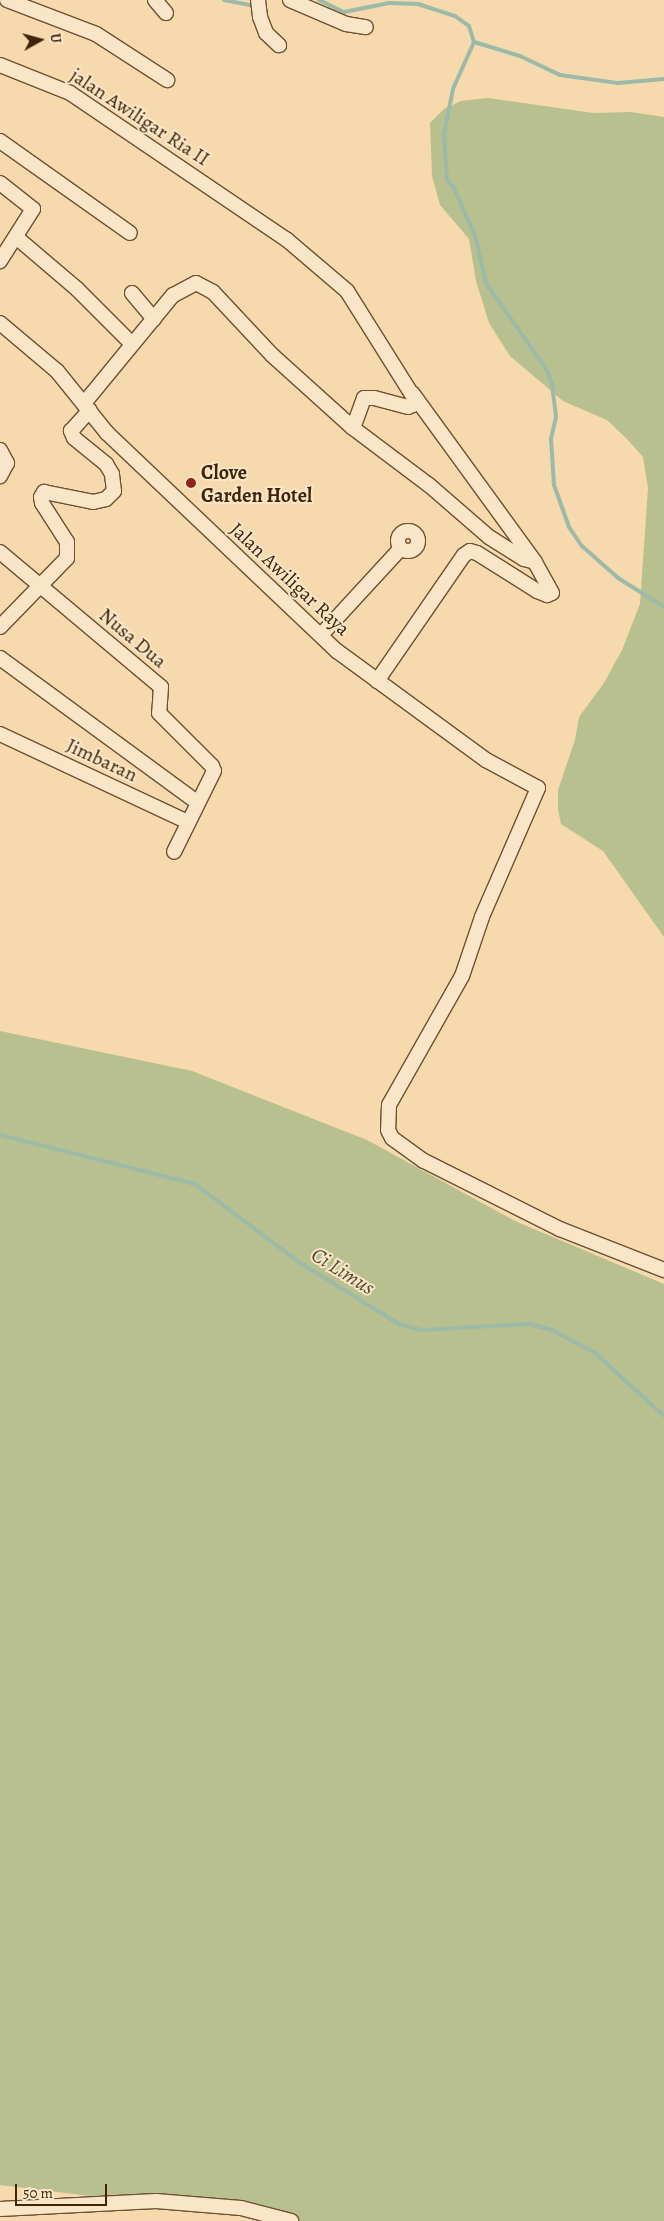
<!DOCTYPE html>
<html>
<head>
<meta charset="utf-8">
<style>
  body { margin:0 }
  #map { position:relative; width:664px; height:2221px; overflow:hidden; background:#f6d9ac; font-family:Alegreya,serif }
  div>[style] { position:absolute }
  .green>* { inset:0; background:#b7c08e }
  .stream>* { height:4px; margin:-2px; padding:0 2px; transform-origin:2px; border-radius:2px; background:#9dbaa9 }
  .roads { filter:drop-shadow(1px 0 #6d5130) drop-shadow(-1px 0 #6d5130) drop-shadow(0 1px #6d5130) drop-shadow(0 -1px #6d5130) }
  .minor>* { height:14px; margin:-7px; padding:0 7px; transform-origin:7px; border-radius:7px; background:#f9e6c9 }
  .minor>.ring { margin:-7px; padding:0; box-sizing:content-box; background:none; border:14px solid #f9e6c9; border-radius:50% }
  .dots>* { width:14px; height:14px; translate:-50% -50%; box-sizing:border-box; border:2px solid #f9e6c9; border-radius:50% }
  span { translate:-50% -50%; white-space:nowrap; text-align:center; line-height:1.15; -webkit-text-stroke:4px #f9e6c9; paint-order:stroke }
  .street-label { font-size:20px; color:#3f2407 }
  .poi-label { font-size:20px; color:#3f2407; font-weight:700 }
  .left { translate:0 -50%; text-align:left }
  .water-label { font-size:21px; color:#564a30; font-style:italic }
  .north { position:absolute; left:15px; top:15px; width:50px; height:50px; -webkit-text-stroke:4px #f9e6c9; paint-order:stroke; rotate:83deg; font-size:14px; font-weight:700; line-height:20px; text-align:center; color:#3f2407 }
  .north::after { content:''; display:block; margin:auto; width:18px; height:22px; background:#3f2407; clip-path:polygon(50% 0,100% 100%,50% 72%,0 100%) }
  .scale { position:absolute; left:15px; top:2184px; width:92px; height:22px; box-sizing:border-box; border:2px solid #3f2407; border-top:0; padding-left:6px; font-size:15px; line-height:18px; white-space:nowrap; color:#3f2407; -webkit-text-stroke:4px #f9e6c9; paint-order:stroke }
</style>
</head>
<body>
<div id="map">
  <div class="green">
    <div style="clip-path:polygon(488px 98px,593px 113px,631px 112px,664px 117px,664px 937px,603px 851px,561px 824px,558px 810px,558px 790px,575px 740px,579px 717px,604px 683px,622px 650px,640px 604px,648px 488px,643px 457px,627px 439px,607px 420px,563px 401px,510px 356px,489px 323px,476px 281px,469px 239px,440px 205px,432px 176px,430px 123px,444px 109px,461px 101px)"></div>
    <div style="clip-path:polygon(0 1031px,192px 1071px,367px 1140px,515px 1221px,664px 1284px,664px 2221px,296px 2221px,0 2185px)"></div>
  </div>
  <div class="stream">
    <div style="left:224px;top:0;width:32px;rotate:11deg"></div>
    <div style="left:319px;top:0;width:28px;rotate:26deg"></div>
    <div style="left:344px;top:12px;width:46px;rotate:-11.3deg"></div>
    <div style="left:389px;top:3px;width:29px;rotate:2deg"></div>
    <div style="left:418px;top:4px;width:39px;rotate:18deg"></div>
    <div style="left:455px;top:16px;width:17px;rotate:36deg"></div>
    <div style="left:469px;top:26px;width:17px;rotate:73deg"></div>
    <div style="left:474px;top:42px;width:51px;rotate:114.1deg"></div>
    <div style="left:453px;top:89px;width:46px;rotate:101.3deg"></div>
    <div style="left:444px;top:134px;width:46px;rotate:86.3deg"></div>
    <div style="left:447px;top:180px;width:11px;rotate:49deg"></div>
    <div style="left:454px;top:188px;width:52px;rotate:66.4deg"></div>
    <div style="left:475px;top:236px;width:48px;rotate:76.8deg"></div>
    <div style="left:486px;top:283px;width:108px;rotate:55.1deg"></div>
    <div style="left:548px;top:372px;width:13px;rotate:72deg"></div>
    <div style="left:552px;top:384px;width:33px;rotate:83deg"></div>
    <div style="left:556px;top:417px;width:23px;rotate:103deg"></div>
    <div style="left:551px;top:439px;width:46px;rotate:86.3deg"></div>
    <div style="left:554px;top:485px;width:45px;rotate:70.3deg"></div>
    <div style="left:569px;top:527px;width:23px;rotate:56deg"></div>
    <div style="left:582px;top:546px;width:48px;rotate:41.6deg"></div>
    <div style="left:618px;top:578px;width:54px;rotate:32.2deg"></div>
    <div style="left:474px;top:42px;width:48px;rotate:16.9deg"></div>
    <div style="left:520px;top:56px;width:44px;rotate:25.4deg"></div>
    <div style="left:560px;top:75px;width:59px;rotate:7.9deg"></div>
    <div style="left:618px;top:83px;width:46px;rotate:-5deg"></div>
    <div style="left:0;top:1135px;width:201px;rotate:14.1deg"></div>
    <div style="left:195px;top:1184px;width:130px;rotate:36.9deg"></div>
    <div style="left:299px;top:1262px;width:118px;rotate:31.8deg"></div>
    <div style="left:399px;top:1324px;width:24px;rotate:15deg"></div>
    <div style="left:422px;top:1330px;width:108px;rotate:-3.2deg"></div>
    <div style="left:530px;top:1324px;width:23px;rotate:15deg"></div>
    <div style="left:552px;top:1330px;width:49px;rotate:28.1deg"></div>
    <div style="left:595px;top:1353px;width:93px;rotate:42.4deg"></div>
  </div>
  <div class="roads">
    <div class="minor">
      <div style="left:7px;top:0;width:95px;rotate:20.9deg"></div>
      <div style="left:96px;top:34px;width:85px;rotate:32.9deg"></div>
      <div style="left:155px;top:0;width:17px;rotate:50deg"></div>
      <div style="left:258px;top:0;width:17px;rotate:83deg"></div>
      <div style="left:260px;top:17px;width:17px;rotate:69deg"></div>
      <div style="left:266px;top:33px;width:18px;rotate:43deg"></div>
      <div style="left:290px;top:0;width:61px;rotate:23.2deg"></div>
      <div style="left:346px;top:24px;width:20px;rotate:9deg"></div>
      <div style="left:0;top:65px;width:75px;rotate:21.8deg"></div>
      <div style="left:70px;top:93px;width:261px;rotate:34.1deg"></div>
      <div style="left:286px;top:239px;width:80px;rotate:40.4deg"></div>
      <div style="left:347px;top:291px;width:126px;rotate:57.9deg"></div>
      <div style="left:414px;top:398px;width:7px;rotate:98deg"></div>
      <div style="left:413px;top:405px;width:5px;rotate:158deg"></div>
      <div style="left:408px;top:407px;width:35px;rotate:-165deg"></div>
      <div style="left:374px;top:398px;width:10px;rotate:180deg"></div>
      <div style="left:364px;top:398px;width:32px;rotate:110deg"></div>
      <div style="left:353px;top:428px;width:109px;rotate:-138deg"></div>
      <div style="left:272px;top:355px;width:86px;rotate:-133.1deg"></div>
      <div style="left:213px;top:292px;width:19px;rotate:-152deg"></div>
      <div style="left:196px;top:283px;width:26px;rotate:152deg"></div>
      <div style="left:173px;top:295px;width:139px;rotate:129.4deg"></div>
      <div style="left:0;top:141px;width:159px;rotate:35.3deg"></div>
      <div style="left:0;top:183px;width:42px;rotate:38.2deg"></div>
      <div style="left:33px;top:209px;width:62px;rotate:122.4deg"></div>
      <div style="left:16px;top:237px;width:80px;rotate:40.4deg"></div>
      <div style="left:77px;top:289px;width:76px;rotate:45deg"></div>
      <div style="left:132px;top:293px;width:34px;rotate:50deg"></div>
      <div style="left:0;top:323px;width:75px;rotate:40.1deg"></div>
      <div style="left:57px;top:371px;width:80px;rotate:51.1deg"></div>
      <div style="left:107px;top:433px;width:317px;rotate:43.5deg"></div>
      <div style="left:337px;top:651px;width:185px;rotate:36.2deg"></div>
      <div style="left:486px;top:760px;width:59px;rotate:28.3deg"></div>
      <div style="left:538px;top:788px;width:141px;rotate:113.5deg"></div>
      <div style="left:482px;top:917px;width:62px;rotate:108.7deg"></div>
      <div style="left:462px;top:976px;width:148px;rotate:119.5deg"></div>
      <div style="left:389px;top:1105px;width:25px;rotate:92deg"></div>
      <div style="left:388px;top:1130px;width:9px;rotate:63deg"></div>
      <div style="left:392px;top:1138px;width:39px;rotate:36deg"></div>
      <div style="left:424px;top:1161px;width:152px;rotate:26.6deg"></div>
      <div style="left:560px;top:1229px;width:112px;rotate:21.5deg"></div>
      <div style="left:353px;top:428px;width:95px;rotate:36.9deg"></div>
      <div style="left:429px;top:485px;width:79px;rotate:40.9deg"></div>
      <div style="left:489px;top:537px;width:41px;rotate:32.2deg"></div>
      <div style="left:524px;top:559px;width:11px;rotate:15deg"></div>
      <div style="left:0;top:450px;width:15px;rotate:62deg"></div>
      <div style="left:7px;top:463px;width:15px;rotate:118deg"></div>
      <div class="ring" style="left:398px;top:531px;width:6px;height:6px"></div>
      <div style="left:0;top:552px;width:210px;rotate:40deg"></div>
      <div style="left:161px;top:687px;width:26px;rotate:94deg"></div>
      <div style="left:159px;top:713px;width:75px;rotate:45deg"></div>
      <div style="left:212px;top:766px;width:5px;rotate:68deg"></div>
      <div style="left:214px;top:771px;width:90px;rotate:116.3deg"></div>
      <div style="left:0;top:627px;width:96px;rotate:-45.8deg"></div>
      <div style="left:67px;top:558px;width:16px;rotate:-90deg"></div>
      <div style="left:67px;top:542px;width:46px;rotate:-122.7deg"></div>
      <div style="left:42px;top:503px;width:6px;rotate:-99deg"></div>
      <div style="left:41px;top:497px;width:6px;rotate:-59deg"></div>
      <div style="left:44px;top:492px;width:50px;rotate:11.5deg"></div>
      <div style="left:93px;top:502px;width:13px;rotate:-13deg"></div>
      <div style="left:106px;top:499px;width:11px;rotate:-45deg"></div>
      <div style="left:114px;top:491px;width:17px;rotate:-97deg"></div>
      <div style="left:112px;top:474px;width:12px;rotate:-121deg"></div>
      <div style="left:106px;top:464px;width:41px;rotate:-140.9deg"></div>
      <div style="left:74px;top:438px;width:8px;rotate:-113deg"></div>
      <div style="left:71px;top:431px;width:28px;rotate:-48deg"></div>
      <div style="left:321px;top:635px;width:118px;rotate:-47.4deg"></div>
      <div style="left:0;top:658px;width:244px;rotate:36.2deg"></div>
      <div style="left:377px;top:681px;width:153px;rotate:-55.4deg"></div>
      <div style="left:464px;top:555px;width:7px;rotate:-34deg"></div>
      <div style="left:470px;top:551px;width:7px;rotate:16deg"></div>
      <div style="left:477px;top:553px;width:71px;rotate:32.3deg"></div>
      <div style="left:537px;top:591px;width:11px;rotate:22deg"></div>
      <div style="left:547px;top:595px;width:5px;rotate:-22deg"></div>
      <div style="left:552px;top:593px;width:35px;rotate:-119deg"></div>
      <div style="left:535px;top:562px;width:208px;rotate:-126deg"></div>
      <div style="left:0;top:734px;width:208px;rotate:25.1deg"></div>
      <div style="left:0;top:2209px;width:156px;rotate:-2.9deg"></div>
      <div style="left:156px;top:2201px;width:85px;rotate:4.7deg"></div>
      <div style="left:241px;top:2208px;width:52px;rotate:14.6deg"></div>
    </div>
  </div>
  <div class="dots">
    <div style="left:191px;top:483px;background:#8f2418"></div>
  </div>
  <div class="street-label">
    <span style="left:140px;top:117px;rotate:33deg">jalan Awiligar Ria II</span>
    <span style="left:290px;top:579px;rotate:43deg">Jalan Awiligar Raya</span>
    <span style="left:133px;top:638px;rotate:40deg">Nusa Dua</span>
    <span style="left:102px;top:760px;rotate:25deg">Jimbaran</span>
  </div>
  <div class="poi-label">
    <span class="left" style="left:201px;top:484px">Clove<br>Garden Hotel</span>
  </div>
  <div class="water-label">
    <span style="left:343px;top:1271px;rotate:32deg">Ci Limus</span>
  </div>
  <div class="north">U</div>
  <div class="scale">50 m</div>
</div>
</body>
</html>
